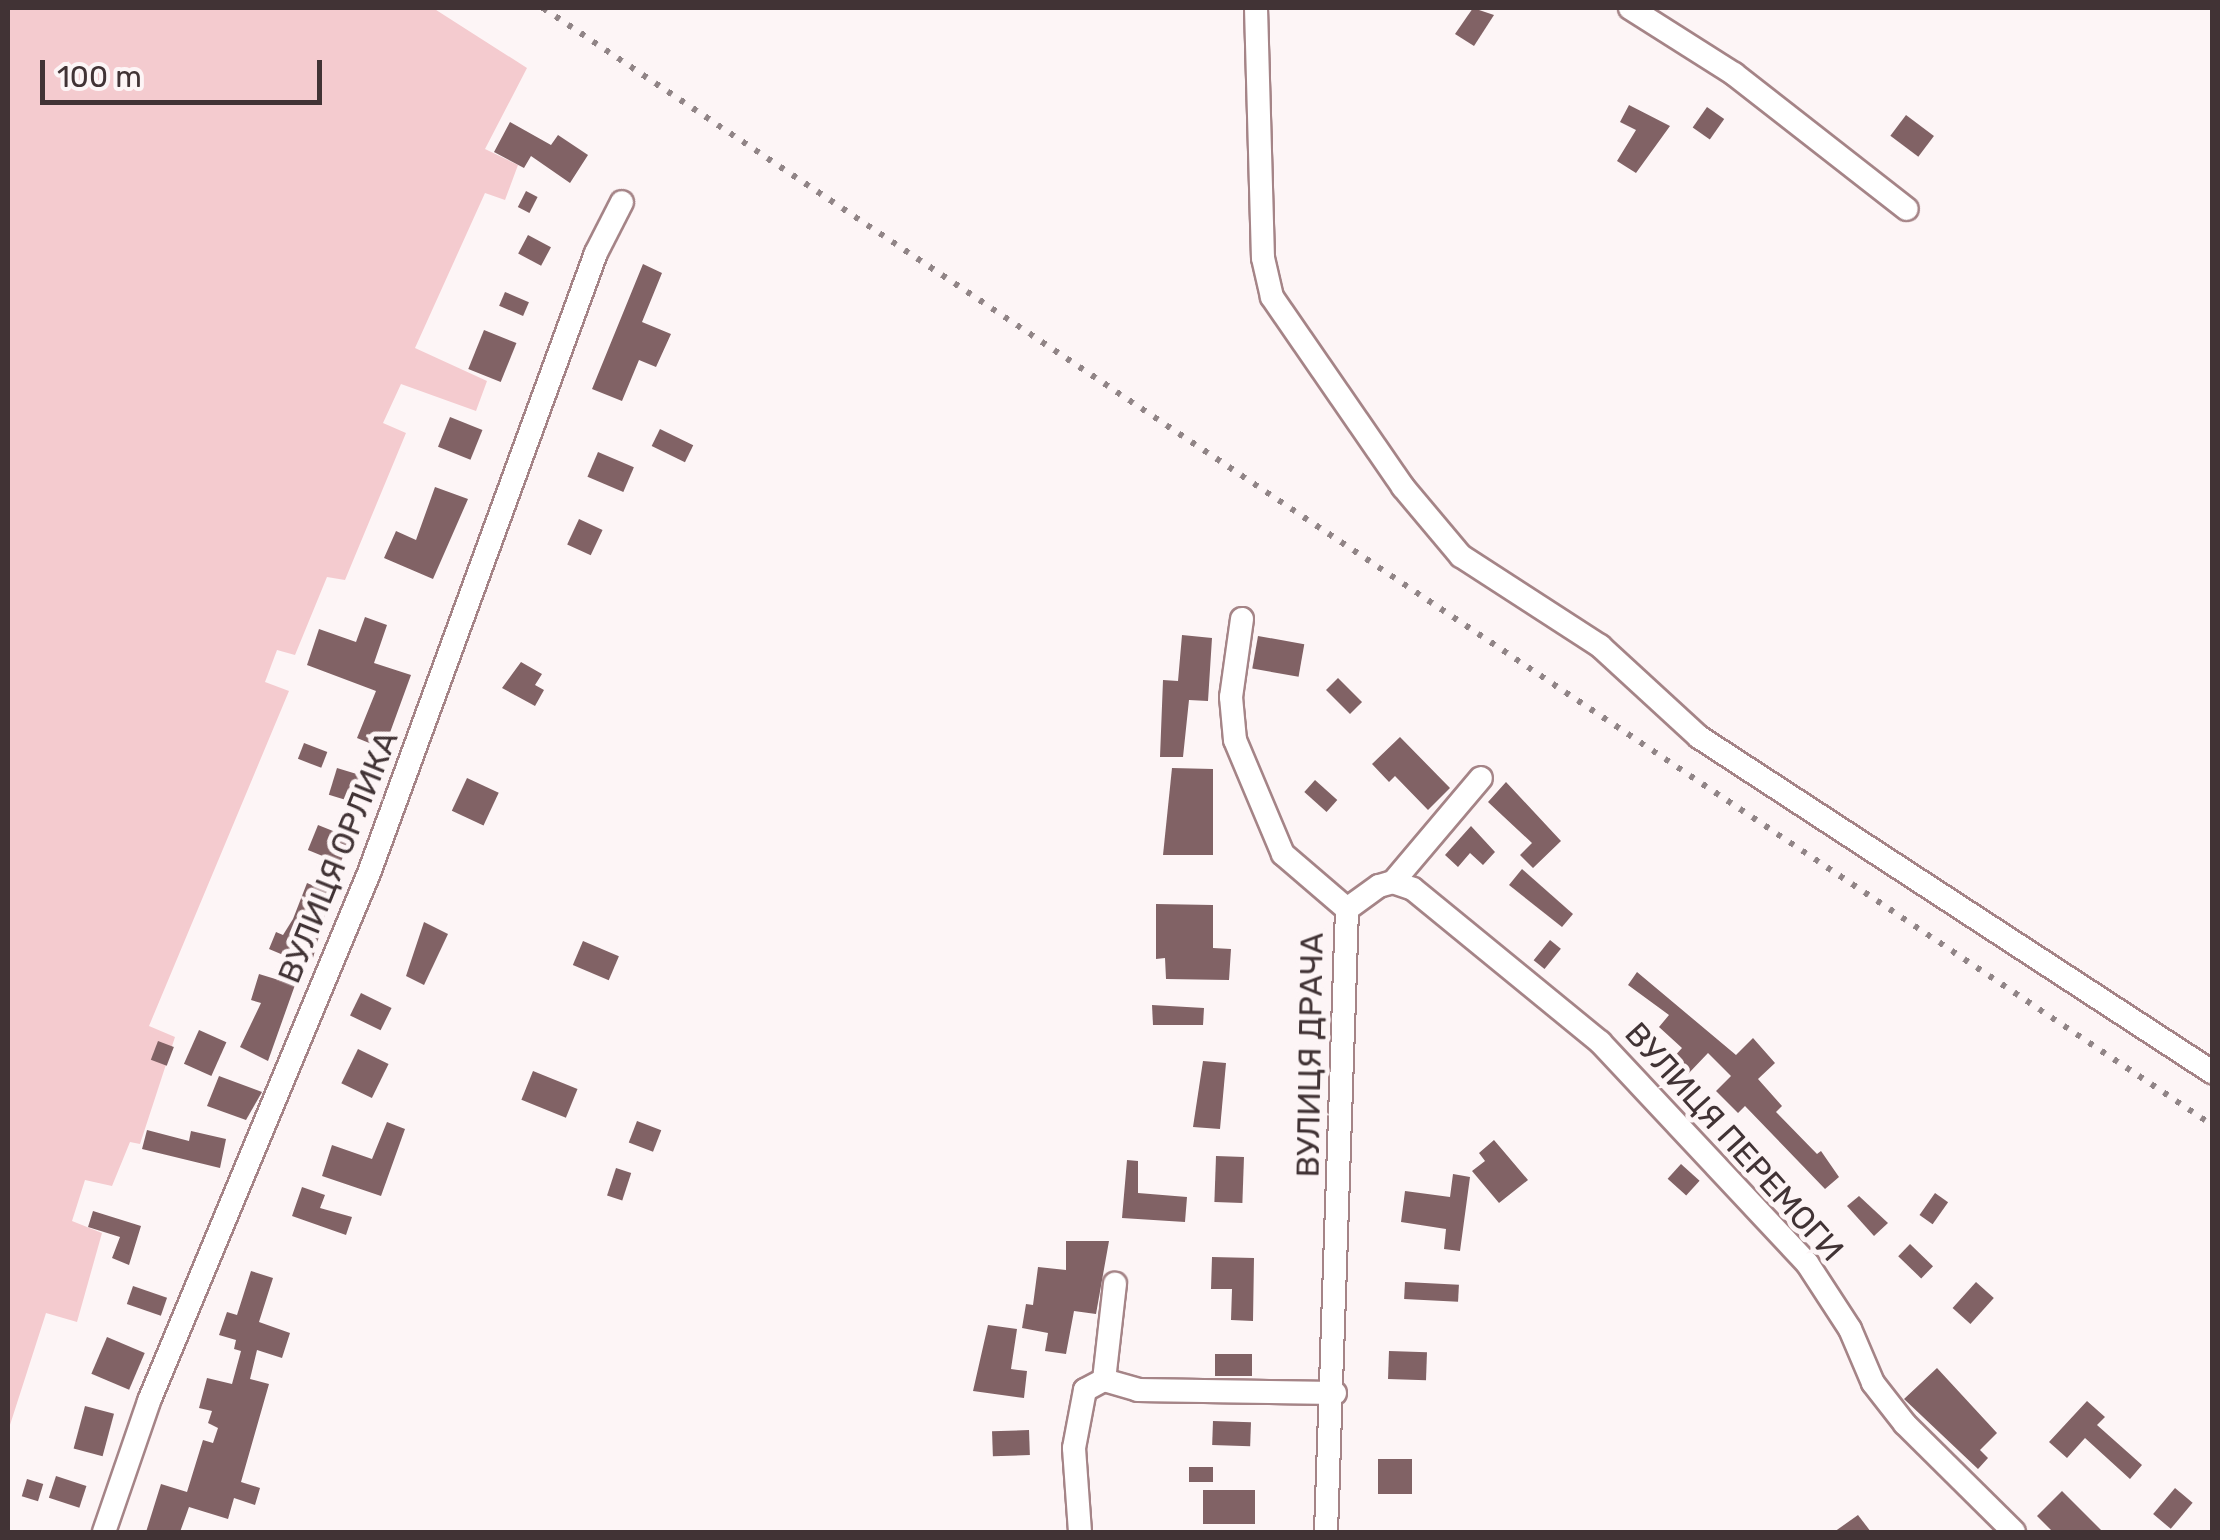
<!DOCTYPE html>
<html>
<head>
<meta charset="utf-8">
<style>
  body { margin:0 }
  #map { position:relative; width:2220px; height:1540px; overflow:hidden; background:#fdf5f6; font-family:Rubik,sans-serif }
  div>[style] { position:absolute }
  .green>* { inset:0; background:#f4cbcf }
  .building>* { inset:0; background:#816265; transform-origin:0 0 }
  .roads { filter:drop-shadow(2px 0 #a58487) drop-shadow(-2px 0 #a58487) drop-shadow(0 2px #a58487) drop-shadow(0 -2px #a58487) }
  .minor>* { height:22px; margin:-11px; padding:0 11px; transform-origin:11px; border-radius:11px; background:#fff }
  .rail>* { height:6px; margin-top:-3px; transform-origin:0; background:repeating-linear-gradient(90deg,#908486 0 5px,transparent 0 15px) }
  span { translate:-50% -50%; white-space:nowrap; text-align:center; line-height:1.15; -webkit-text-stroke:10px #fdf5f6; paint-order:stroke }
  .street-label { font-size:32px; color:#413335 }
  .frame { position:absolute; inset:0; border:10px solid #413335; pointer-events:none }
  .scale { position:absolute; left:40px; top:60px; width:282px; height:45px; box-sizing:border-box; border:5px solid #413335; border-top:0; padding-left:12px; font-size:30px; line-height:35px; white-space:nowrap; color:#413335; -webkit-text-stroke:8px #fdf5f6; paint-order:stroke }
</style>
</head>
<body>
<div id="map">
  <div class="green">
    <div style="clip-path:polygon(8px 8px,433px 8px,527px 68px,485px 149px,518px 165px,505px 200px,485px 193px,415px 348px,487px 381px,476px 411px,401px 384px,383px 423px,406px 433px,345px 580px,327px 577px,295px 655px,277px 650px,265px 682px,289px 691px,149px 1026px,175px 1037px,140px 1144px,130px 1142px,112px 1186px,85px 1180px,72px 1221px,102px 1233px,77px 1322px,46px 1313px,9px 1428px)"></div>
  </div>
  <div class="building">
    <div style="clip-path:polygon(1473px 8px,1494px 15px,1474px 46px,1455px 34px)"></div>
    <div style="clip-path:polygon(1629px 105px,1670px 126px,1636px 173px,1617px 161px,1636px 130px,1620px 122px)"></div>
    <div style="left:1707px;top:107px;width:21px;height:25px;rotate:35deg"></div>
    <div style="left:1906px;top:115px;width:35px;height:26px;rotate:37deg"></div>
    <div style="clip-path:polygon(510px 122px,551px 145px,558px 135px,588px 155px,570px 183px,531px 156px,524px 168px,494px 152px)"></div>
    <div style="left:526px;top:191px;width:13px;height:18px;rotate:27deg"></div>
    <div style="left:528px;top:235px;width:26px;height:21px;rotate:28deg"></div>
    <div style="clip-path:polygon(643px 264px,662px 273px,642px 322px,671px 334px,656px 367px,639px 360px,622px 401px,592px 389px)"></div>
    <div style="left:505px;top:292px;width:26px;height:15px;rotate:23deg"></div>
    <div style="left:484px;top:330px;width:35px;height:42px;rotate:22deg"></div>
    <div style="left:450px;top:417px;width:35px;height:32px;rotate:22deg"></div>
    <div style="left:660px;top:429px;width:37px;height:19px;rotate:26deg"></div>
    <div style="left:598px;top:452px;width:39px;height:27px;rotate:23deg"></div>
    <div style="clip-path:polygon(435px 487px,468px 499px,433px 579px,384px 558px,396px 531px,416px 540px)"></div>
    <div style="left:579px;top:519px;width:26px;height:28px;rotate:25deg"></div>
    <div style="clip-path:polygon(365px 617px,387px 625px,374px 663px,411px 675px,384px 749px,357px 738px,376px 691px,307px 665px,319px 629px,356px 642px)"></div>
    <div style="clip-path:polygon(1182px 635px,1212px 638px,1208px 701px,1189px 700px,1183px 757px,1160px 757px,1163px 680px,1178px 681px)"></div>
    <div style="left:1258px;top:636px;width:47px;height:33px;rotate:10deg"></div>
    <div style="clip-path:polygon(521px 662px,542px 674px,535px 685px,544px 690px,535px 706px,502px 688px)"></div>
    <div style="left:1338px;top:678px;width:34px;height:17px;rotate:45deg"></div>
    <div style="clip-path:polygon(1400px 737px,1450px 788px,1428px 810px,1395px 776px,1389px 782px,1372px 764px)"></div>
    <div style="left:304px;top:743px;width:25px;height:17px;rotate:21deg"></div>
    <div style="left:337px;top:768px;width:30px;height:28px;rotate:17deg"></div>
    <div style="clip-path:polygon(1172px 768px,1213px 769px,1213px 855px,1163px 855px)"></div>
    <div style="left:467px;top:778px;width:35px;height:36px;rotate:25deg"></div>
    <div style="left:1315px;top:780px;width:30px;height:16px;rotate:42deg"></div>
    <div style="clip-path:polygon(1506px 782px,1561px 841px,1533px 868px,1520px 855px,1532px 843px,1488px 802px)"></div>
    <div style="left:318px;top:825px;width:35px;height:27px;rotate:22deg"></div>
    <div style="clip-path:polygon(1471px 826px,1495px 852px,1483px 865px,1470px 853px,1458px 867px,1445px 855px)"></div>
    <div style="clip-path:polygon(1522px 869px,1573px 914px,1562px 927px,1509px 885px)"></div>
    <div style="clip-path:polygon(307px 883px,331px 893px,313px 958px,303px 954px,300px 962px,269px 949px,276px 932px,283px 935px,293px 919px)"></div>
    <div style="clip-path:polygon(1156px 904px,1213px 905px,1213px 948px,1231px 949px,1229px 980px,1166px 979px,1165px 958px,1156px 959px)"></div>
    <div style="clip-path:polygon(424px 922px,448px 934px,424px 985px,406px 976px)"></div>
    <div style="left:1550px;top:940px;width:14px;height:26px;rotate:39deg"></div>
    <div style="left:583px;top:941px;width:39px;height:26px;rotate:23deg"></div>
    <div style="clip-path:polygon(1637px 972px,1736px 1055px,1753px 1038px,1775px 1063px,1758px 1079px,1782px 1106px,1776px 1112px,1817px 1154px,1821px 1151px,1839px 1177px,1825px 1189px,1745px 1106px,1738px 1113px,1716px 1091px,1731px 1076px,1708px 1053px,1688px 1074px,1672px 1059px,1682px 1048px,1659px 1027px,1669px 1015px,1628px 985px)"></div>
    <div style="clip-path:polygon(259px 974px,295px 985px,268px 1061px,240px 1047px,261px 1003px,251px 1000px)"></div>
    <div style="left:361px;top:993px;width:34px;height:25px;rotate:26deg"></div>
    <div style="clip-path:polygon(1152px 1005px,1204px 1008px,1203px 1025px,1153px 1025px)"></div>
    <div style="left:199px;top:1030px;width:30px;height:37px;rotate:24deg"></div>
    <div style="left:158px;top:1041px;width:17px;height:20px;rotate:21deg"></div>
    <div style="left:358px;top:1049px;width:34px;height:38px;rotate:26deg"></div>
    <div style="clip-path:polygon(1203px 1061px,1226px 1063px,1220px 1129px,1193px 1127px)"></div>
    <div style="left:533px;top:1071px;width:48px;height:31px;rotate:22deg"></div>
    <div style="clip-path:polygon(219px 1076px,262px 1092px,246px 1120px,207px 1106px)"></div>
    <div style="left:637px;top:1121px;width:26px;height:23px;rotate:21deg"></div>
    <div style="clip-path:polygon(387px 1122px,405px 1129px,381px 1196px,322px 1176px,332px 1145px,372px 1159px)"></div>
    <div style="clip-path:polygon(147px 1130px,189px 1141px,191px 1131px,226px 1139px,220px 1168px,142px 1149px)"></div>
    <div style="clip-path:polygon(1494px 1140px,1528px 1180px,1499px 1203px,1472px 1171px,1485px 1161px,1479px 1153px)"></div>
    <div style="left:1216px;top:1156px;width:28px;height:46px;rotate:2deg"></div>
    <div style="clip-path:polygon(1127px 1160px,1138px 1161px,1138px 1193px,1187px 1197px,1185px 1222px,1122px 1218px)"></div>
    <div style="left:1681px;top:1164px;width:25px;height:20px;rotate:42deg"></div>
    <div style="left:616px;top:1168px;width:16px;height:29px;rotate:18deg"></div>
    <div style="clip-path:polygon(1453px 1174px,1470px 1177px,1460px 1251px,1444px 1249px,1446px 1229px,1401px 1222px,1405px 1191px,1450px 1197px)"></div>
    <div style="clip-path:polygon(302px 1187px,325px 1195px,320px 1208px,352px 1217px,346px 1235px,292px 1216px)"></div>
    <div style="left:1935px;top:1193px;width:16px;height:27px;rotate:35deg"></div>
    <div style="clip-path:polygon(1859px 1196px,1888px 1223px,1874px 1236px,1847px 1206px)"></div>
    <div style="clip-path:polygon(93px 1211px,141px 1226px,129px 1265px,112px 1258px,120px 1237px,88px 1227px)"></div>
    <div style="clip-path:polygon(1066px 1241px,1109px 1241px,1096px 1314px,1074px 1311px,1066px 1354px,1045px 1351px,1048px 1333px,1022px 1328px,1026px 1304px,1033px 1305px,1038px 1267px,1066px 1270px)"></div>
    <div style="left:1910px;top:1244px;width:32px;height:17px;rotate:44deg"></div>
    <div style="clip-path:polygon(1212px 1257px,1254px 1258px,1253px 1321px,1231px 1320px,1232px 1289px,1211px 1289px)"></div>
    <div style="clip-path:polygon(251px 1271px,273px 1278px,259px 1322px,290px 1333px,282px 1358px,257px 1350px,250px 1379px,269px 1384px,241px 1482px,260px 1488px,255px 1505px,234px 1498px,228px 1519px,189px 1507px,180px 1532px,146px 1532px,161px 1484px,187px 1492px,203px 1440px,213px 1443px,218px 1428px,208px 1423px,212px 1411px,199px 1408px,207px 1378px,232px 1384px,241px 1351px,234px 1349px,236px 1340px,219px 1335px,227px 1312px,237px 1315px)"></div>
    <div style="left:1405px;top:1282px;width:54px;height:17px;rotate:3deg"></div>
    <div style="left:1976px;top:1282px;width:24px;height:35px;rotate:42deg"></div>
    <div style="left:133px;top:1286px;width:36px;height:19px;rotate:19deg"></div>
    <div style="clip-path:polygon(988px 1325px,1017px 1329px,1011px 1369px,1027px 1371px,1024px 1398px,973px 1391px)"></div>
    <div style="left:107px;top:1337px;width:41px;height:40px;rotate:23deg"></div>
    <div style="left:1389px;top:1351px;width:38px;height:28px;rotate:2deg"></div>
    <div style="left:1215px;top:1354px;width:37px;height:22px"></div>
    <div style="clip-path:polygon(1937px 1368px,1997px 1433px,1980px 1450px,1988px 1458px,1978px 1469px,1904px 1399px)"></div>
    <div style="clip-path:polygon(2087px 1401px,2105px 1417px,2097px 1425px,2142px 1465px,2130px 1479px,2085px 1438px,2067px 1458px,2049px 1442px)"></div>
    <div style="left:85px;top:1406px;width:30px;height:44px;rotate:15deg"></div>
    <div style="left:1213px;top:1421px;width:38px;height:24px;rotate:2deg"></div>
    <div style="left:1029px;top:1430px;width:25px;height:37px;rotate:88deg"></div>
    <div style="left:1378px;top:1459px;width:34px;height:35px"></div>
    <div style="left:1189px;top:1467px;width:24px;height:15px"></div>
    <div style="left:56px;top:1476px;width:32px;height:23px;rotate:18deg"></div>
    <div style="left:27px;top:1479px;width:17px;height:18px;rotate:17deg"></div>
    <div style="left:2175px;top:1488px;width:23px;height:34px;rotate:40deg"></div>
    <div style="left:1255px;top:1490px;width:34px;height:52px;rotate:90deg"></div>
    <div style="clip-path:polygon(2062px 1491px,2103px 1532px,2053px 1532px,2037px 1516px)"></div>
    <div style="clip-path:polygon(1858px 1515px,1871px 1532px,1834px 1532px)"></div>
  </div>
  <div class="roads">
    <div class="minor">
      <div style="left:1256px;top:8px;width:250px;rotate:88.4deg"></div>
      <div style="left:1263px;top:258px;width:40px;rotate:77deg"></div>
      <div style="left:1272px;top:297px;width:231px;rotate:55.4deg"></div>
      <div style="left:1403px;top:487px;width:90px;rotate:50deg"></div>
      <div style="left:1461px;top:556px;width:166px;rotate:32.9deg"></div>
      <div style="left:1600px;top:646px;width:134px;rotate:42.6deg"></div>
      <div style="left:1699px;top:737px;width:613px;rotate:33.15deg"></div>
      <div style="left:1630px;top:8px;width:123px;rotate:32.4deg"></div>
      <div style="left:1734px;top:74px;width:219px;rotate:38deg"></div>
      <div style="left:1242px;top:619px;width:79px;rotate:98deg"></div>
      <div style="left:1231px;top:697px;width:43px;rotate:84.7deg"></div>
      <div style="left:1235px;top:740px;width:124px;rotate:67.2deg"></div>
      <div style="left:1283px;top:854px;width:84px;rotate:40.7deg"></div>
      <div style="left:1347px;top:909px;width:623px;rotate:91.93deg"></div>
      <div style="left:1393px;top:882px;width:136px;rotate:-49.8deg"></div>
      <div style="left:1347px;top:909px;width:39px;rotate:-36deg"></div>
      <div style="left:1379px;top:886px;width:15px;rotate:-16deg"></div>
      <div style="left:1393px;top:882px;width:21px;rotate:19deg"></div>
      <div style="left:1413px;top:889px;width:242px;rotate:39.3deg"></div>
      <div style="left:1600px;top:1042px;width:303px;rotate:46.9deg"></div>
      <div style="left:1807px;top:1263px;width:79px;rotate:56.9deg"></div>
      <div style="left:1850px;top:1329px;width:59px;rotate:66.9deg"></div>
      <div style="left:1873px;top:1383px;width:52px;rotate:52deg"></div>
      <div style="left:1905px;top:1424px;width:153px;rotate:44.7deg"></div>
      <div style="left:1104px;top:1380px;width:35px;rotate:16deg"></div>
      <div style="left:1138px;top:1390px;width:197px;rotate:0.9deg"></div>
      <div style="left:1104px;top:1380px;width:97px;rotate:-83.5deg"></div>
      <div style="left:104px;top:1532px;width:139px;rotate:-71deg"></div>
      <div style="left:149px;top:1401px;width:572px;rotate:-67.38deg"></div>
      <div style="left:369px;top:873px;width:660px;rotate:-69.89deg"></div>
      <div style="left:596px;top:253px;width:57px;rotate:-63deg"></div>
      <div style="left:1080px;top:1532px;width:84px;rotate:-94.1deg"></div>
      <div style="left:1074px;top:1448px;width:59px;rotate:-79.3deg"></div>
      <div style="left:1085px;top:1390px;width:21px;rotate:-28deg"></div>
    </div>
  </div>
  <div class="rail">
    <div style="left:543px;top:8px;width:2008px;rotate:33.79deg"></div>
  </div>
  <div class="street-label">
    <span style="left:338px;top:857px;rotate:-68deg">ВУЛИЦЯ ОРЛИКА</span>
    <span style="left:1310px;top:1055px;rotate:-89deg">ВУЛИЦЯ ДРАЧА</span>
    <span style="left:1734px;top:1142px;rotate:48deg">ВУЛИЦЯ ПЕРЕМОГИ</span>
  </div>
  <div class="frame"></div>
  <div class="scale">100 m</div>
</div>
</body>
</html>
